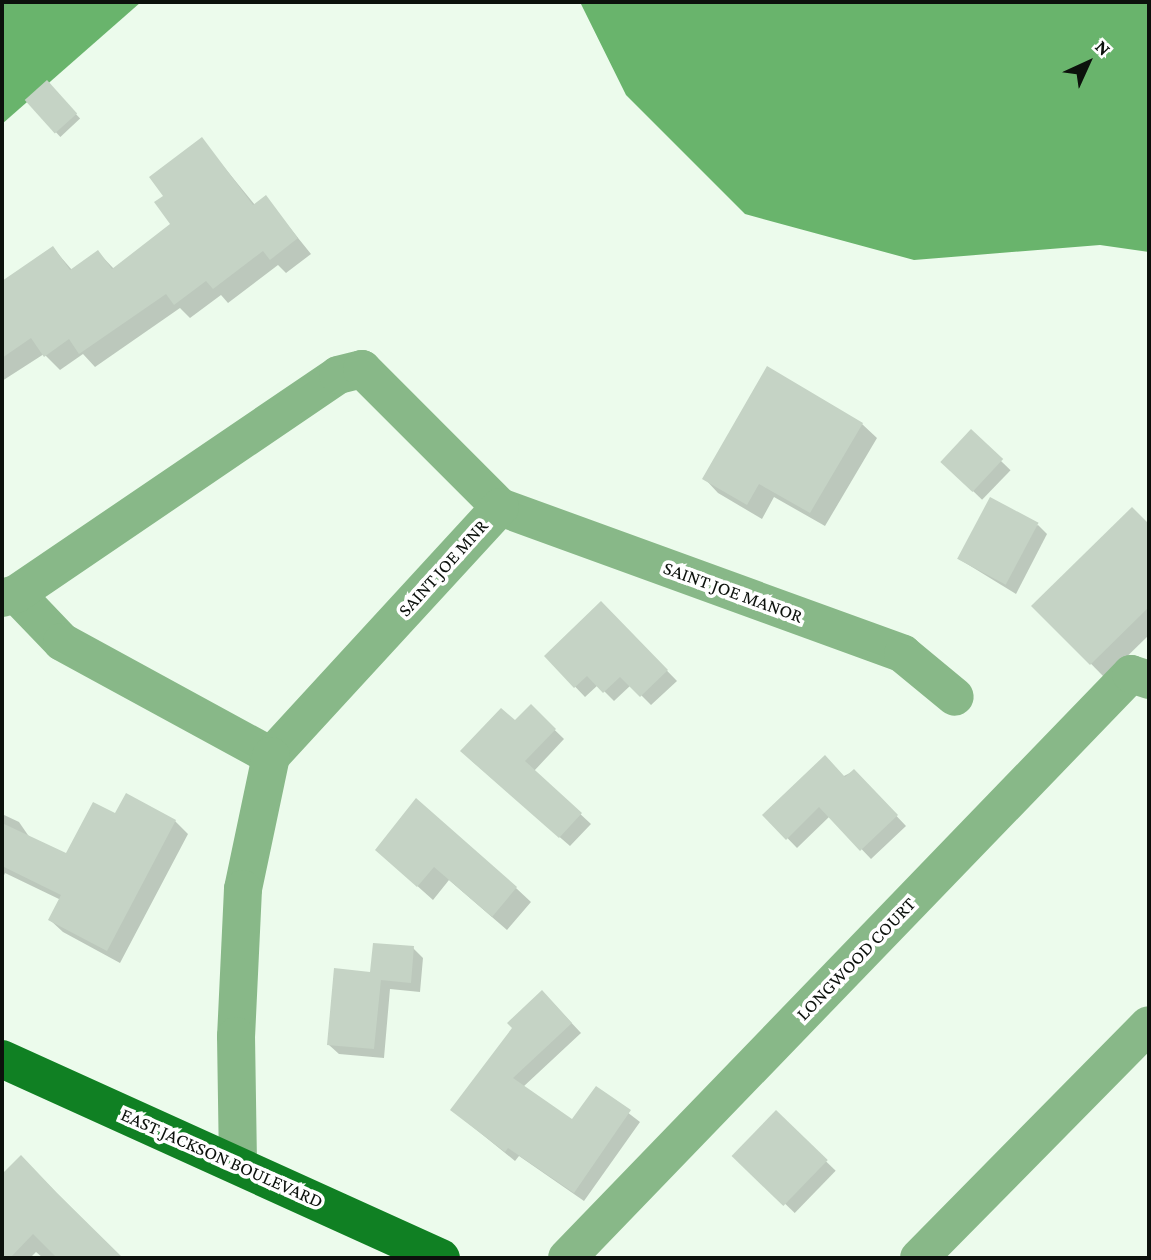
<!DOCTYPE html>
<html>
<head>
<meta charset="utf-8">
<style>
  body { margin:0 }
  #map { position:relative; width:1151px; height:1260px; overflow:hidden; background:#ecfbec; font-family:"Crimson Pro",serif }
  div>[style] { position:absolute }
  .water>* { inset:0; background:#69b46c }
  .shadow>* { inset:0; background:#0003; transform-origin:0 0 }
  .building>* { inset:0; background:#c5d3c5; transform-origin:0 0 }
  .minor>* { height:38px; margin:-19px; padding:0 19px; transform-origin:19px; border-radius:19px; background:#88b888 }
  .major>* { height:38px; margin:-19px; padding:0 19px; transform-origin:19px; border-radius:19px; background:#108023 }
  span { translate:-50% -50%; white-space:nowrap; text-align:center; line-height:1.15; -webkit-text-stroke:7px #fff; paint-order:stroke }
  .street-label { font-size:19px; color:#0c110c }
  .frame { position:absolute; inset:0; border:4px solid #0c110c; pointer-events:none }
  .north { position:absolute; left:1053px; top:28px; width:70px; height:70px; -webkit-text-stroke:5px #fff; paint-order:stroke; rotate:45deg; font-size:19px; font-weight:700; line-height:28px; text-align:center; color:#0c110c }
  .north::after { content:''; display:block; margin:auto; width:24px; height:32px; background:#0c110c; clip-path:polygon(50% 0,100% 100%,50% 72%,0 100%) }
</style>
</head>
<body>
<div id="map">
  <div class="water">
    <div style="clip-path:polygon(2px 2px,141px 2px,2px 124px)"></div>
    <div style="clip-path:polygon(580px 2px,1149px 2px,1149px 252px,1100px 245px,914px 260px,745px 214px,626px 95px)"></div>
  </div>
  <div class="shadow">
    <div style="left:46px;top:82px;width:50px;height:27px;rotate:47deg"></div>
    <div style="clip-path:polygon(202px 140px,255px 205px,265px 197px,311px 254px,286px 273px,278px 265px,228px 303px,221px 295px,190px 318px,180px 308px,95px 367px,83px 354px,60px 370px,44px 354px,2px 381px,2px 314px,12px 307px,2px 293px,2px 284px,53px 248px,72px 270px,98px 252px,114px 269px,173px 224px,165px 196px)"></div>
    <div style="clip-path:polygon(862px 424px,877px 438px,825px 526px,774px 497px,762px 519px,718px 493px,704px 478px)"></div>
    <div style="left:971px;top:432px;width:55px;height:41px;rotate:44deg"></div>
    <div style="clip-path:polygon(1132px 509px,1149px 526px,1149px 635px,1105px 678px,1034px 606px)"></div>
    <div style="clip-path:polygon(1038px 525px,1047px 534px,1016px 594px,959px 559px)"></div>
    <div style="clip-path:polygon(601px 603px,677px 681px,651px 705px,631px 685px,614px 701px,598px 685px,585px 697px,546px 656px)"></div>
    <div style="clip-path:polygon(531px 707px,564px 739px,534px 771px,591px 824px,570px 846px,472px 761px)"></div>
    <div style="clip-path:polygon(854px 771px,906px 826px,871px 859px,830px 816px,797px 848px,765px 815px)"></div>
    <div style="clip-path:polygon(2px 814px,19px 822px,30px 838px,67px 855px,175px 821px,188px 834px,120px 963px,63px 932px,50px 920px,61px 900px,5px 873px,2px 880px)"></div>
    <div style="clip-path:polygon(377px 850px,516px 888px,531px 902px,507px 930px,449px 880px,433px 900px)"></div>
    <div style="clip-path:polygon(413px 948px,423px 958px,420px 992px,390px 989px,384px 1058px,339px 1054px,329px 1045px,372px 973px)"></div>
    <div style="clip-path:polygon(552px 1002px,581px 1033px,523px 1087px,573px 1121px,596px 1088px,640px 1122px,584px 1201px,519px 1156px,515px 1161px,452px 1110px)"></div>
    <div style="left:776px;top:1113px;width:83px;height:59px;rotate:44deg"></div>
    <div style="clip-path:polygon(21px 1157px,121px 1258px,43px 1258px,36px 1252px,30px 1258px,2px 1258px,2px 1177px)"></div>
  </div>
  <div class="building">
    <div style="left:47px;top:80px;width:45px;height:30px;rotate:48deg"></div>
    <div style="clip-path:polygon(202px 137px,253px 205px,266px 195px,298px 238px,270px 260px,263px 251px,213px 289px,206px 281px,174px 305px,166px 294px,79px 354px,69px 339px,44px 357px,31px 338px,2px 358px,2px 281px,53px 246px,70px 270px,98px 250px,112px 269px,170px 224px,154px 202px,163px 196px,149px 177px)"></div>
    <div style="clip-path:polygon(767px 366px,863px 423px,810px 513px,759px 484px,747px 505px,702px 479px)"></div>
    <div style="left:971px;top:429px;width:44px;height:45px;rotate:43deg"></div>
    <div style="left:990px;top:497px;width:55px;height:70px;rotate:28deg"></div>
    <div style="clip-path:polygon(1132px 507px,1149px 524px,1149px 607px,1090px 665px,1031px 606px)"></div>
    <div style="clip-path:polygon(601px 601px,668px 670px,640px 697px,620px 677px,603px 693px,587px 676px,574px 688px,544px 656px)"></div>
    <div style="clip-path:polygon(531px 704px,556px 729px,525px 761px,582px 813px,559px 838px,460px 751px,501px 708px,515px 720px)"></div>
    <div style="clip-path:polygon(825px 755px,845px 777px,854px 769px,898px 815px,860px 851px,819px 807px,786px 840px,762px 815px)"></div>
    <div style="clip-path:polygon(126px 793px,176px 820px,107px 951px,48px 920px,61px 895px,2px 866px,2px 823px,66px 853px,93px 802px,115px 813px)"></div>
    <div style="clip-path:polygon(416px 798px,517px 887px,492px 917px,434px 867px,417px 887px,375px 850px)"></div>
    <div style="clip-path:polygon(373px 943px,414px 946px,411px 983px,381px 980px,374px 1049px,327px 1045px,334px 968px,370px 972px)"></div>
    <div style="clip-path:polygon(542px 990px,572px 1023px,513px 1078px,572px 1119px,596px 1086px,631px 1110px,574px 1193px,508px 1148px,505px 1152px,450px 1110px,512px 1028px,507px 1023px)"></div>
    <div style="left:776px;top:1110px;width:72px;height:64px;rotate:44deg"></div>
    <div style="clip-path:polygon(21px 1155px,57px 1193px,123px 1258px,57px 1258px,33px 1234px,10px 1258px,2px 1258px,2px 1174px)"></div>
  </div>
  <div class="minor">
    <div style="left:500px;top:507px;width:429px;rotate:20deg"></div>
    <div style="left:903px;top:654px;width:67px;rotate:39.6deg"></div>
    <div style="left:16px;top:594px;width:66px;rotate:46.2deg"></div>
    <div style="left:62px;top:642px;width:238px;rotate:28.6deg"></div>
    <div style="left:2px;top:598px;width:15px;rotate:-16deg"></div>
    <div style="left:16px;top:594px;width:389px;rotate:-34.2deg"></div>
    <div style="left:338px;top:375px;width:25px;rotate:-14deg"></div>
    <div style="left:362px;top:369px;width:195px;rotate:45deg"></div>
    <div style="left:500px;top:507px;width:338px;rotate:132.6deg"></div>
    <div style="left:271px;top:756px;width:136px;rotate:101.9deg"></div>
    <div style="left:243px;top:889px;width:147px;rotate:92.7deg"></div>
    <div style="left:236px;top:1036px;width:128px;rotate:89.1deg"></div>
    <div style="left:567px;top:1258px;width:812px;rotate:-46deg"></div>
    <div style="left:1131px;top:674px;width:19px;rotate:18deg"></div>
    <div style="left:919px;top:1258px;width:327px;rotate:-45.4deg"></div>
  </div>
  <div class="major">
    <div style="left:2px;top:1059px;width:482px;rotate:24.4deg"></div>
  </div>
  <div class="street-label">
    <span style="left:443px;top:568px;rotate:-48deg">SAINT JOE MNR</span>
    <span style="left:733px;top:592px;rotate:20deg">SAINT JOE MANOR</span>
    <span style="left:856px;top:959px;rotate:-46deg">LONGWOOD COURT</span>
    <span style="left:222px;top:1158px;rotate:24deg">EAST JACKSON BOULEVARD</span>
  </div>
  <div class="frame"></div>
  <div class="north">N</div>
</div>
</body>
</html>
